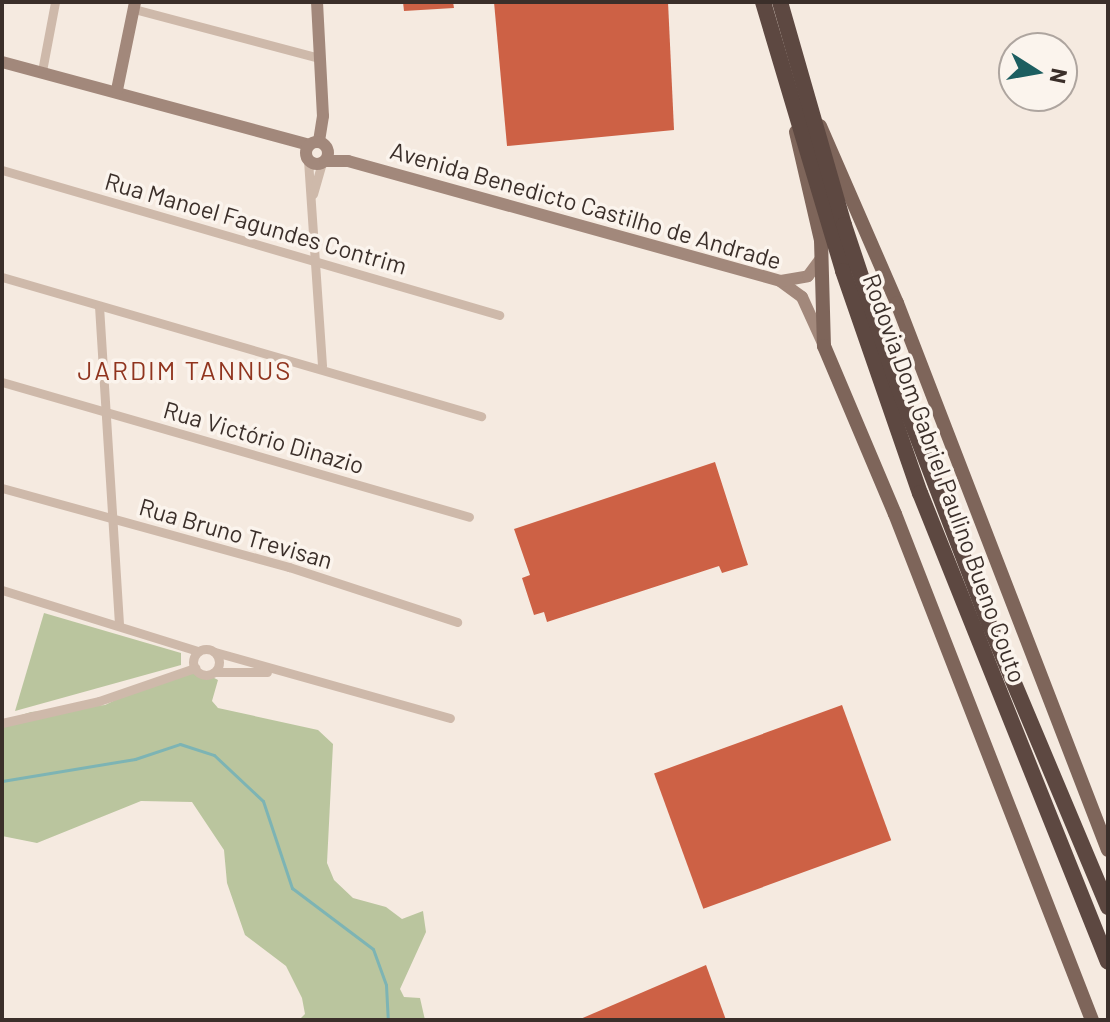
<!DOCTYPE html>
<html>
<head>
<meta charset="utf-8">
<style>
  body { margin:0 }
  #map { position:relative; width:1110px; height:1022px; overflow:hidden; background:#f5eae0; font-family:Barlow,sans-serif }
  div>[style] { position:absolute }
  .green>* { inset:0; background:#bac59e }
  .stream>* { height:3px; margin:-1.5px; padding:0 1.5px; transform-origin:1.5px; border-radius:1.5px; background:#7db4b4 }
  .building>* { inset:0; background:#cd6145; transform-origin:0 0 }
  .street>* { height:9px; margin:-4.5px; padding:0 4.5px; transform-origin:4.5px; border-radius:4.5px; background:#ceb9aa }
  .street>.ring { margin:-4.5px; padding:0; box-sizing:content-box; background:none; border:9px solid #ceb9aa; border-radius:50% }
  .secondary>* { height:12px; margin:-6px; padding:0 6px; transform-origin:6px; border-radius:6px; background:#a2887b }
  .secondary>.ring { margin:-6px; padding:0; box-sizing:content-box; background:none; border:12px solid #a2887b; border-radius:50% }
  .primary>* { height:14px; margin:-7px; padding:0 7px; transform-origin:7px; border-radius:7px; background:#7e655a }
  .highway>* { height:16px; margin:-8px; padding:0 8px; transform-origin:8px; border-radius:8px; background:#5d4841 }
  span { translate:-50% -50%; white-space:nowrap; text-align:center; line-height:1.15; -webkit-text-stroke:7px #fbf4ed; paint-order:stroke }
  .street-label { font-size:24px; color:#3b2f2a }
  .neighbourhood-label { font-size:26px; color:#90341e; letter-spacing:2px }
  .frame { position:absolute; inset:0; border:4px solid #3b2f2a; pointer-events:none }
  .north { position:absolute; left:998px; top:32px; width:80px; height:80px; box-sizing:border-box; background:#fbf4ed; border:2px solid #aea59f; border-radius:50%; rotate:101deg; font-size:22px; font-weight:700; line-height:32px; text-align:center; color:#3b2f2a }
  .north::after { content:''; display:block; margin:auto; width:28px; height:36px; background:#1c5e60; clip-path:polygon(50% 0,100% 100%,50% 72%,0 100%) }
</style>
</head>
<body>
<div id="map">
  <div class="green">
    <div style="clip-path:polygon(44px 613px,181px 653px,181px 665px,15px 711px)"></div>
    <div style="clip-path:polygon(201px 671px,218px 680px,212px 701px,218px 708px,318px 730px,333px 744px,327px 863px,334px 880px,353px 898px,386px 907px,402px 919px,423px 911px,426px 932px,400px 989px,404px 997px,420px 998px,425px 1020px,299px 1020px,305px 1014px,302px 998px,286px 966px,245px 935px,227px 883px,224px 850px,192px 802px,141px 801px,37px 843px,2px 836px,2px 721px,31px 712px,105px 705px,138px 689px)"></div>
  </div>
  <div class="stream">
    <div style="left:2px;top:781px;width:135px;rotate:-9.4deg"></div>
    <div style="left:135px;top:759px;width:47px;rotate:-18.4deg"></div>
    <div style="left:180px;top:744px;width:36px;rotate:18deg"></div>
    <div style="left:214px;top:755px;width:67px;rotate:43.2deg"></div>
    <div style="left:263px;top:801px;width:92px;rotate:71.6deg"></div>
    <div style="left:292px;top:888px;width:101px;rotate:37deg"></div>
    <div style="left:373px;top:949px;width:38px;rotate:70deg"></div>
    <div style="left:386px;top:985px;width:35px;rotate:87deg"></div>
  </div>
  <div class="building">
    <div style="clip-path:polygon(403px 2px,453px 2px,454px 8px,404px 11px)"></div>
    <div style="clip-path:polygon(494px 2px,668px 2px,674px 130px,507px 146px)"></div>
    <div style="clip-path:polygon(715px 462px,748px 565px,722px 573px,719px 566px,547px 622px,544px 612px,534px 615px,522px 578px,530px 575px,514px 529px)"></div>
    <div style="left:842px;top:705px;width:144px;height:200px;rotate:70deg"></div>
    <div style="clip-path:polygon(706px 965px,726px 1020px,578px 1020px)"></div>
  </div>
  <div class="street">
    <div style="left:134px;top:9px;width:192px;rotate:14.8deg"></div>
    <div style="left:42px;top:71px;width:70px;rotate:-79.3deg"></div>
    <div style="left:308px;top:160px;width:206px;rotate:86.1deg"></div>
    <div style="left:2px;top:170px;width:518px;rotate:16.26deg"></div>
    <div style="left:313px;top:194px;width:32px;rotate:-74deg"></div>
    <div style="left:2px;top:277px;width:499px;rotate:16.2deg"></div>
    <div style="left:99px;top:306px;width:320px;rotate:86.4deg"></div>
    <div style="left:2px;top:382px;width:486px;rotate:16.1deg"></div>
    <div style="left:2px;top:488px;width:298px;rotate:15.4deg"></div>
    <div style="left:289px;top:567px;width:177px;rotate:18.1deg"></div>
    <div style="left:2px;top:590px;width:205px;rotate:17.3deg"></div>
    <div class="ring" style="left:193px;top:649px;width:17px;height:17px"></div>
    <div style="left:215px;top:652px;width:244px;rotate:15.7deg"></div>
    <div style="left:215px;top:672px;width:52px"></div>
    <div style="left:2px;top:723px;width:99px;rotate:-12.8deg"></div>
    <div style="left:99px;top:701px;width:102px;rotate:-19deg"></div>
  </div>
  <div class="secondary">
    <div style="left:317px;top:2px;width:114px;rotate:87deg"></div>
    <div style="left:323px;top:116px;width:26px;rotate:99deg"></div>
    <div style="left:2px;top:62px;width:318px;rotate:15.1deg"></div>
    <div style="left:117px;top:90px;width:90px;rotate:-78.4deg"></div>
    <div class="ring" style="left:306px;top:142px;width:10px;height:10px"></div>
    <div style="left:325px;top:161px;width:23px"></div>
    <div style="left:348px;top:161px;width:448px;rotate:15.5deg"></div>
    <div style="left:780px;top:281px;width:27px;rotate:36deg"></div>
    <div style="left:802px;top:297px;width:51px;rotate:65.5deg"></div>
    <div style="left:781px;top:281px;width:27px;rotate:-10deg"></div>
    <div style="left:808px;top:276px;width:21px;rotate:-53deg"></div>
  </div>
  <div class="primary">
    <div style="left:820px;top:126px;width:193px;rotate:66.5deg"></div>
    <div style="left:897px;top:303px;width:586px;rotate:68.91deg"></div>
    <div style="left:796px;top:132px;width:111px;rotate:77deg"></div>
    <div style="left:821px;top:240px;width:106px;rotate:88.4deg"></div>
    <div style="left:824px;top:346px;width:182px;rotate:67.1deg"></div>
    <div style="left:895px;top:514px;width:543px;rotate:68.73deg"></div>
  </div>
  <div class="highway">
    <div style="left:763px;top:2px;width:281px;rotate:73.4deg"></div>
    <div style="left:843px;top:271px;width:235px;rotate:70.9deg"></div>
    <div style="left:920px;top:493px;width:505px;rotate:68.16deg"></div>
    <div style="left:780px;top:2px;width:232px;rotate:74deg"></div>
    <div style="left:844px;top:225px;width:168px;rotate:71.6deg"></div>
    <div style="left:897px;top:384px;width:259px;rotate:69deg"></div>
    <div style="left:990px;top:626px;width:305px;rotate:67.2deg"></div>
  </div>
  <div class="street-label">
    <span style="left:586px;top:205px;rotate:16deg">Avenida Benedicto Castilho de Andrade</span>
    <span style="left:256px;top:223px;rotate:16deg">Rua Manoel Fagundes Contrim</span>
    <span style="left:264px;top:437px;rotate:16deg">Rua Victório Dinazio</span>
    <span style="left:945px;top:478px;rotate:70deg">Rodovia Dom Gabriel Paulino Bueno Couto</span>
    <span style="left:236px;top:533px;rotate:16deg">Rua Bruno Trevisan</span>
  </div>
  <div class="neighbourhood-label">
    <span style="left:185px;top:370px">JARDIM TANNUS</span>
  </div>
  <div class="frame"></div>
  <div class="north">N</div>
</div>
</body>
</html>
